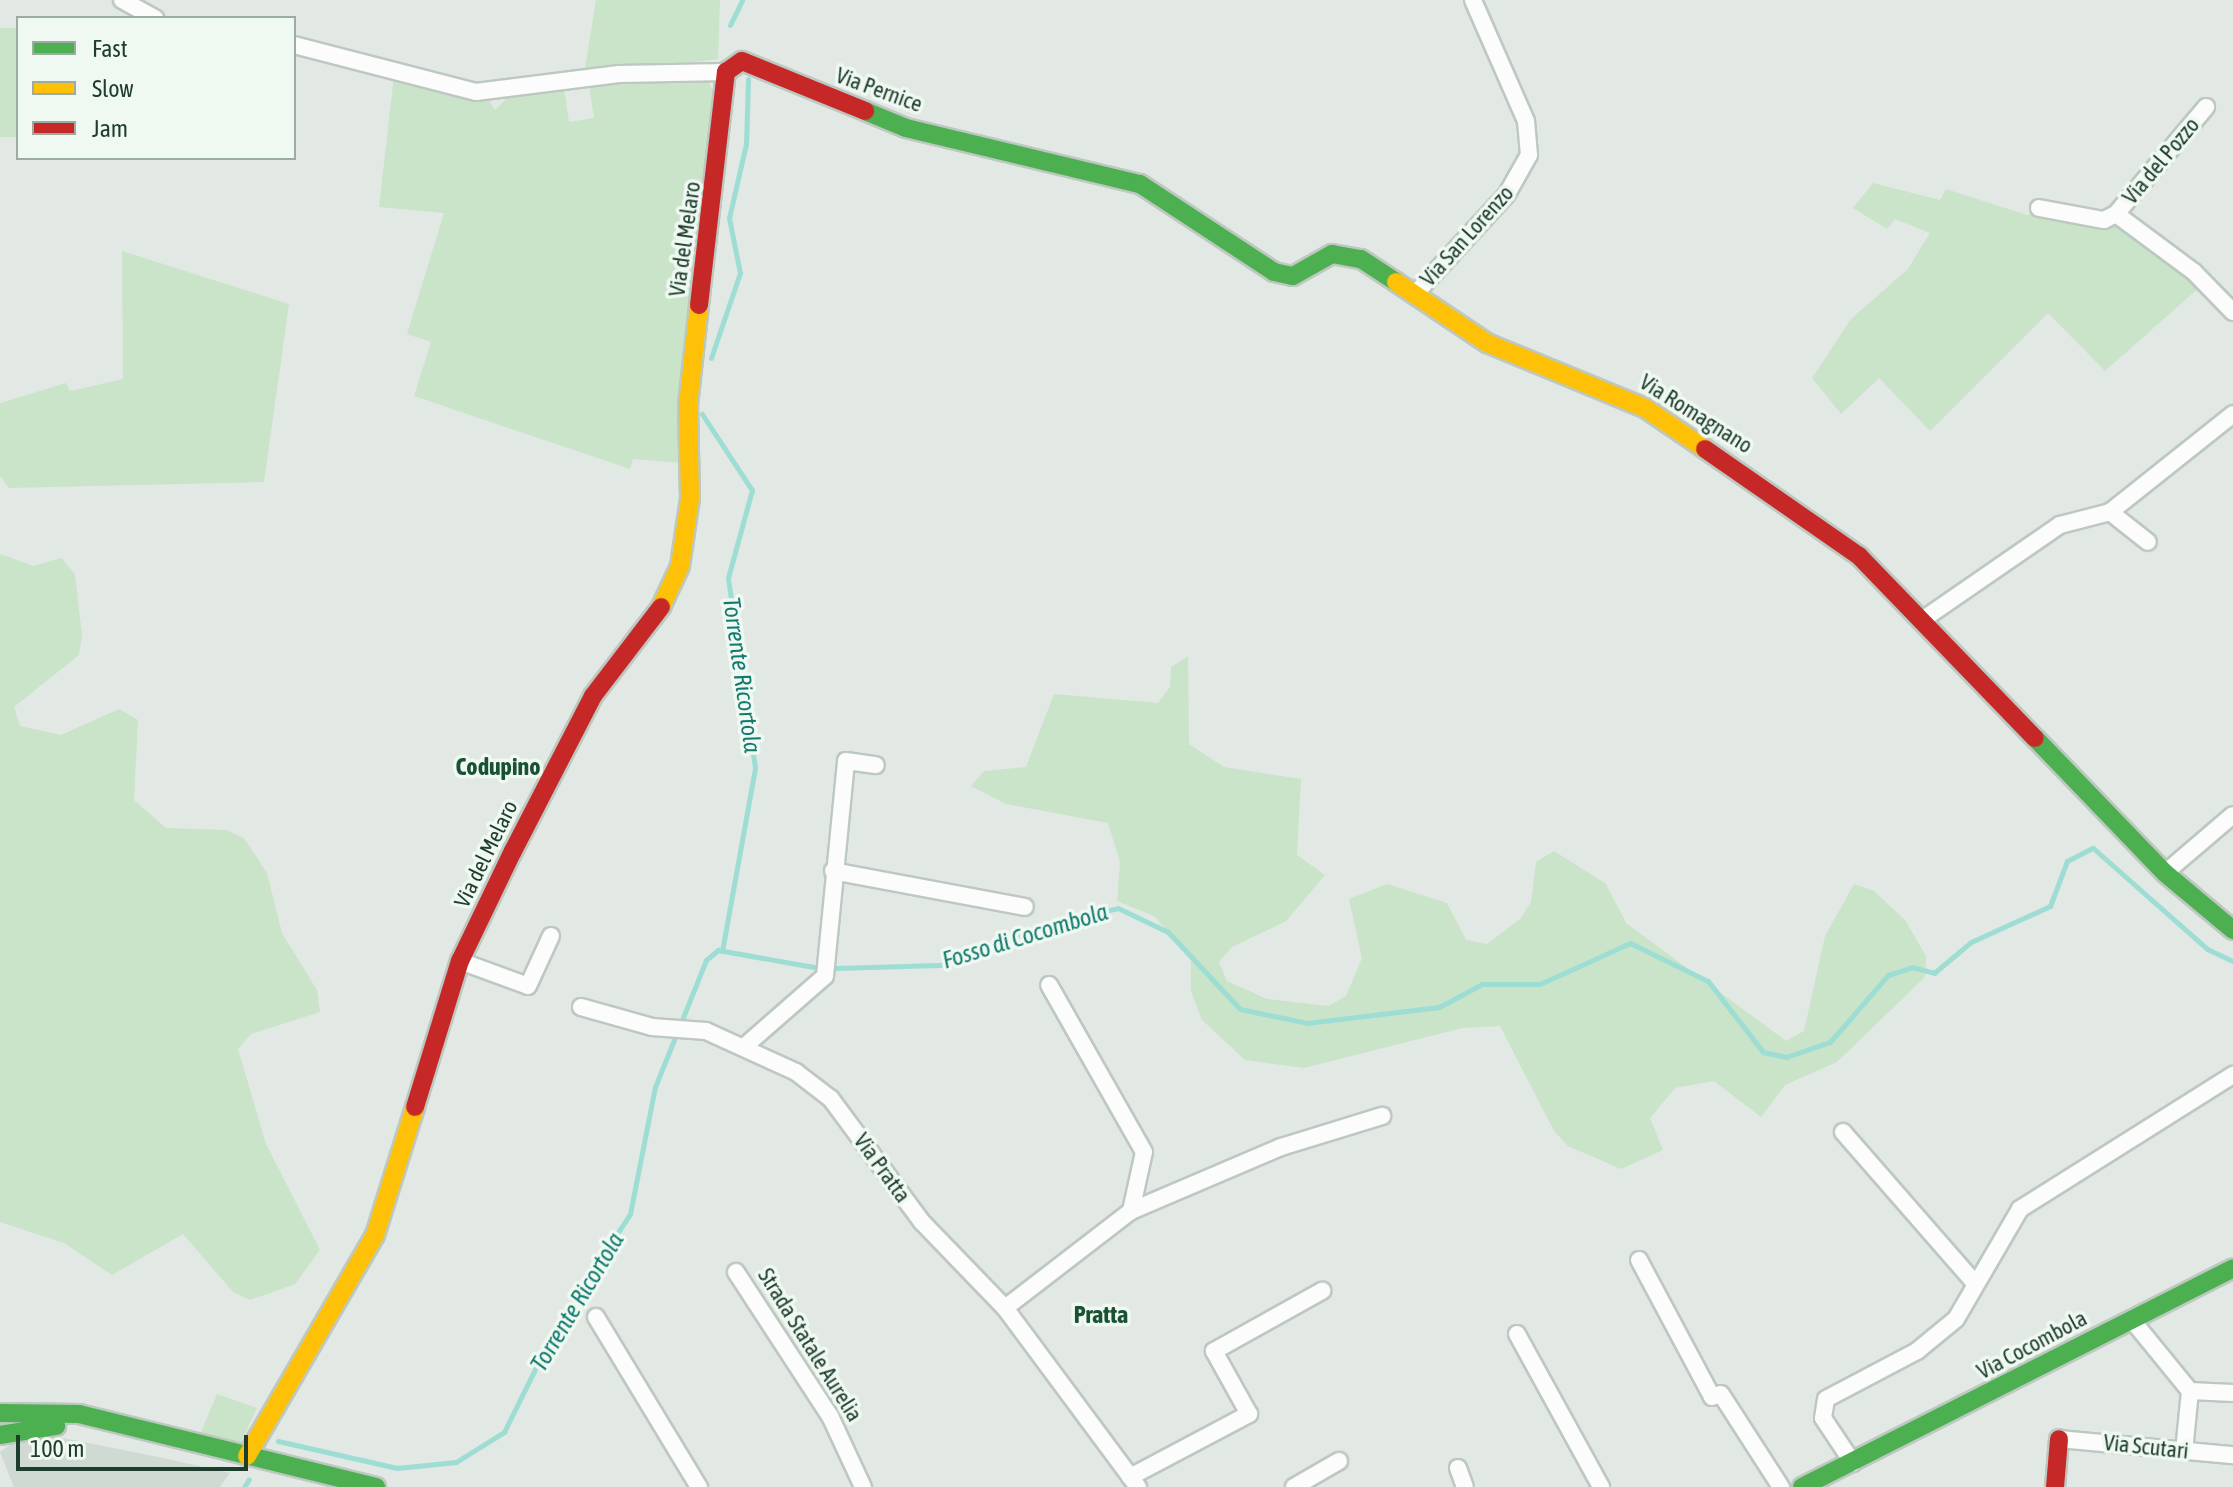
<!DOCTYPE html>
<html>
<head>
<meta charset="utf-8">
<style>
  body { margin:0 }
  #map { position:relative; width:2233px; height:1487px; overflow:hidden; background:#e2e8e3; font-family:"Asap Condensed",sans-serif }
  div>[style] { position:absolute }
  .built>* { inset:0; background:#cfdad2 }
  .green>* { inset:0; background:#c9e4c9; transform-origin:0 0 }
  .stream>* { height:5px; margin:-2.5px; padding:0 2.5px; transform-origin:2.5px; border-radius:2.5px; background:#9dddd4 }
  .roads { filter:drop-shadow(2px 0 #bdc8c1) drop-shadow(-2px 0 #bdc8c1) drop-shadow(0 2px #bdc8c1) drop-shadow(0 -2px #bdc8c1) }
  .street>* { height:16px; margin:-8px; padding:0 8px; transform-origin:8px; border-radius:8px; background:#fbfcfb }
  .fast>* { height:18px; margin:-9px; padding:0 9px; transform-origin:9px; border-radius:9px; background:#4caf50 }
  .slow>* { height:18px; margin:-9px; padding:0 9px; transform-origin:9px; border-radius:9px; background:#ffc107 }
  .jam>* { height:18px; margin:-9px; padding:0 9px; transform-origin:9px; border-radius:9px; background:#c62828 }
  span { translate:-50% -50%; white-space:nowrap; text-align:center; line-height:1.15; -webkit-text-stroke:7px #eff8f1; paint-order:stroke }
  .street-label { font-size:22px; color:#1e3d2c }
  .water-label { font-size:24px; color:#127a6f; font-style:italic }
  .neighbourhood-label { font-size:24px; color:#185134; font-weight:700 }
  .legend { position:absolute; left:16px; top:16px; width:280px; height:144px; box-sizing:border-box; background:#eff8f1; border:2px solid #9bada2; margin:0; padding:10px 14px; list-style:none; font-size:24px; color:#1e3d2c }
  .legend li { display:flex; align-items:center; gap:16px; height:40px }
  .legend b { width:40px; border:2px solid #9bada2 }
  .scale { position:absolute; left:16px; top:1435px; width:232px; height:36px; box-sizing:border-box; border:4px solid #1e3d2c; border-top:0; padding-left:10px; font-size:24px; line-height:28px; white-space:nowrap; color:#1e3d2c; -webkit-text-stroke:6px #eff8f1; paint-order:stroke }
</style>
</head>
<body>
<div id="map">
  <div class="built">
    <div style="clip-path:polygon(53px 1436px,158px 1457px,230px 1473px,220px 1487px,14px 1487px,0 1452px,14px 1442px)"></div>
  </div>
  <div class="green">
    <div style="clip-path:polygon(596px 0,720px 0,718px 59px,584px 75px)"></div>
    <div style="left:18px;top:28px;width:109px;height:18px;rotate:90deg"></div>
    <div style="clip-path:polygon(394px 76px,489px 101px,495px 110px,508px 97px,564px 89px,569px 122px,594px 118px,589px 85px,703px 76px,709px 83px,715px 96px,681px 463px,633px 459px,630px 469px,414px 396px,431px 342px,407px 334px,444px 213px,379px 207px)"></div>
    <div style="clip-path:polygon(1873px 183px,1940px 200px,1946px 189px,2027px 215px,2051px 212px,2111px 228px,2116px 223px,2201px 286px,2105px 371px,2048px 313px,1930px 431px,1879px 378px,1841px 414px,1812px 378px,1851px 319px,1908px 269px,1930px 233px,1895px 219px,1887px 229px,1853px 208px)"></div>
    <div style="clip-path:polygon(122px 251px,289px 304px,264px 482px,9px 488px,0 476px,0 403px,66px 383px,70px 391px,123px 379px)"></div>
    <div style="clip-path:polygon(0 554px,34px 566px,61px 558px,75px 574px,82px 635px,79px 655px,14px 707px,20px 726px,61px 735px,119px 709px,138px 720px,134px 800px,166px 828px,226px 830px,244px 838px,267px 873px,282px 933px,317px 990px,320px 1012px,251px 1034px,238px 1049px,266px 1144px,320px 1250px,295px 1284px,276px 1291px,250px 1300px,233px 1292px,183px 1234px,112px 1275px,64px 1243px,0 1222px)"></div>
    <div style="clip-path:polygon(1188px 656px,1189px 744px,1224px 767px,1301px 779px,1297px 855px,1325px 875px,1286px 921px,1232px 947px,1219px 962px,1227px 981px,1267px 999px,1328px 1006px,1346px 996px,1362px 958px,1349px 899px,1387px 884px,1447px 903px,1466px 940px,1487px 944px,1520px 919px,1531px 902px,1536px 862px,1554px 851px,1606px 884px,1626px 923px,1786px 1041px,1804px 1031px,1825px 936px,1854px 884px,1874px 891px,1905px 920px,1926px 956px,1925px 977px,1837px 1062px,1785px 1085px,1761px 1117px,1714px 1081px,1675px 1088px,1650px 1118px,1663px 1150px,1621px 1169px,1568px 1146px,1554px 1131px,1500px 1026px,1462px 1028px,1304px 1068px,1245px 1060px,1202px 1020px,1191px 991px,1191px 957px,1154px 916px,1117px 901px,1120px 862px,1108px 823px,1006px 804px,971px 786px,984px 771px,1026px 767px,1054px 694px,1158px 703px,1170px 687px,1171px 667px)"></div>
    <div style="clip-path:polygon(217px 1394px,257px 1408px,239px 1446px,201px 1432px)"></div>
  </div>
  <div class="stream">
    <div style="left:730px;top:25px;width:28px;rotate:-64deg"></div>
    <div style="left:711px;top:358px;width:90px;rotate:-71.2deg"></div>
    <div style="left:740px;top:273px;width:56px;rotate:-101.3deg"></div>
    <div style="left:729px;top:218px;width:76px;rotate:-77.1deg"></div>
    <div style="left:746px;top:144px;width:65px;rotate:-88.2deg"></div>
    <div style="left:702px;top:414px;width:91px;rotate:56.7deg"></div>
    <div style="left:752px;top:490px;width:91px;rotate:105.3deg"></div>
    <div style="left:728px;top:578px;width:192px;rotate:81.9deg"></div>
    <div style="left:755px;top:768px;width:186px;rotate:100.2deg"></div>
    <div style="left:836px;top:968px;width:104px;rotate:-1.7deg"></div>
    <div style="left:940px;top:965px;width:106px;rotate:-21deg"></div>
    <div style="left:1039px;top:927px;width:81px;rotate:-13.5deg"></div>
    <div style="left:1118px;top:908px;width:55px;rotate:25.6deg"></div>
    <div style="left:1168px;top:932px;width:105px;rotate:46.9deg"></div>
    <div style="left:1240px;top:1009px;width:68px;rotate:11.8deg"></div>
    <div style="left:1307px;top:1023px;width:133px;rotate:-6.9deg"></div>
    <div style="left:1439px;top:1007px;width:49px;rotate:-28.1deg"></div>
    <div style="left:1482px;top:984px;width:58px"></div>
    <div style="left:1540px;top:984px;width:99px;rotate:-24.5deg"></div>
    <div style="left:1630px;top:943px;width:87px;rotate:26deg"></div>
    <div style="left:1708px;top:981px;width:90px;rotate:52.2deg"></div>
    <div style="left:1763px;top:1052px;width:24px;rotate:12deg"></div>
    <div style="left:1786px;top:1057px;width:46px;rotate:-18.8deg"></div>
    <div style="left:1830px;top:1042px;width:89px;rotate:-49.1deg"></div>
    <div style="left:1888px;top:975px;width:25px;rotate:-18deg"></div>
    <div style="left:1912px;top:967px;width:23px;rotate:15deg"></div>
    <div style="left:1934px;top:973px;width:48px;rotate:-40deg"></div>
    <div style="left:1971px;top:942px;width:87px;rotate:-24.5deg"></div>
    <div style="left:2050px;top:906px;width:48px;rotate:-69.3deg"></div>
    <div style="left:2067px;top:861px;width:29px;rotate:-27deg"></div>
    <div style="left:2093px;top:848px;width:152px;rotate:41.5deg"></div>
    <div style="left:2207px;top:949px;width:29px;rotate:25deg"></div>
    <div style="left:278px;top:1441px;width:122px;rotate:12.8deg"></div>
    <div style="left:397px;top:1468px;width:59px;rotate:-5.8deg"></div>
    <div style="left:456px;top:1462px;width:57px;rotate:-32deg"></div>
    <div style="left:504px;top:1432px;width:117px;rotate:-63.7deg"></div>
    <div style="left:556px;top:1327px;width:135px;rotate:-56.8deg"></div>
    <div style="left:630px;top:1214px;width:129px;rotate:-78.9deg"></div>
    <div style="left:655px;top:1087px;width:137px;rotate:-68.1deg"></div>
    <div style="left:706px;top:960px;width:16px;rotate:-40deg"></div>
    <div style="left:718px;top:950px;width:103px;rotate:10.1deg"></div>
    <div style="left:244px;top:1487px;width:9px;rotate:-58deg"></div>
  </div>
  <div class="roads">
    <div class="street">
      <div style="left:122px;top:0;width:38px;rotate:29deg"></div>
      <div style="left:294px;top:45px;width:188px;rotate:14.5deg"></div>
      <div style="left:476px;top:92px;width:144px;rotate:-7.2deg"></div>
      <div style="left:619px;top:74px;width:107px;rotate:-1.1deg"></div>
      <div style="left:2039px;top:208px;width:66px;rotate:10.5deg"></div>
      <div style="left:2104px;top:220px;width:13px;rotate:-27deg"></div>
      <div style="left:2116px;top:214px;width:97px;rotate:36.6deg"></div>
      <div style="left:2194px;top:272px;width:56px;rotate:45.7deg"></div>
      <div style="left:2116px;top:214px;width:140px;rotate:-49.9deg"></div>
      <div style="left:1416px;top:293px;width:134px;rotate:-47.4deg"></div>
      <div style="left:1507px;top:194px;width:45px;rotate:-60.6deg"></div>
      <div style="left:1529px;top:155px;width:34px;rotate:-95deg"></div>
      <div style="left:1526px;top:121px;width:132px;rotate:-113.7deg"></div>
      <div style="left:2110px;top:512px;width:48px;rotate:38.3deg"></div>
      <div style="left:1925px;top:618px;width:164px;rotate:-34.6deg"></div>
      <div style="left:2060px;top:525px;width:52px;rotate:-14.6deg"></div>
      <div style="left:2110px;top:512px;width:157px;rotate:-38.5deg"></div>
      <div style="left:833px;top:871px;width:195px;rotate:10.6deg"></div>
      <div style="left:2165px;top:873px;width:89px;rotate:-40.5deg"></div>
      <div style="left:460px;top:961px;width:72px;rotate:20.2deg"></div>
      <div style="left:528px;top:986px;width:55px;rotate:-65.3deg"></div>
      <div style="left:581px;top:1007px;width:74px;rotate:15.7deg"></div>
      <div style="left:652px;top:1027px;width:54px;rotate:4.2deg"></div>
      <div style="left:706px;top:1031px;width:99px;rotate:24.5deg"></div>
      <div style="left:796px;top:1072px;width:44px;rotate:37.6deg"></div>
      <div style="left:831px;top:1099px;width:153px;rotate:53.5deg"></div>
      <div style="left:922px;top:1222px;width:120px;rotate:46deg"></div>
      <div style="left:1005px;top:1308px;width:223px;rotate:53.4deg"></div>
      <div style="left:745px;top:1046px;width:106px;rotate:-41.2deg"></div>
      <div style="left:825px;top:976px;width:216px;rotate:-84.4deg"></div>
      <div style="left:846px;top:761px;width:30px;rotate:8deg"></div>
      <div style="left:1843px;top:1132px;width:199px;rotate:48.9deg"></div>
      <div style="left:1131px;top:1211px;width:163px;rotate:-23.1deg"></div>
      <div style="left:1281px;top:1147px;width:106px;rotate:-17.1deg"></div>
      <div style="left:1639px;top:1260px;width:155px;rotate:61.9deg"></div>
      <div style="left:1712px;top:1397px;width:9px;rotate:-18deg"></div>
      <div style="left:1721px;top:1394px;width:111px;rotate:57.2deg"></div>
      <div style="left:736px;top:1272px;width:172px;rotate:56.9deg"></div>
      <div style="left:830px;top:1416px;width:78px;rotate:65.1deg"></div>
      <div style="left:1005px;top:1308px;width:159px;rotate:-37.6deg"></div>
      <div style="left:1131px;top:1211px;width:60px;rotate:-77.6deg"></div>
      <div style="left:1144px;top:1152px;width:192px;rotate:-119.6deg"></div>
      <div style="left:596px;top:1317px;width:199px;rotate:58.8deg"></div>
      <div style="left:2132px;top:1320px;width:92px;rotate:50.8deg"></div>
      <div style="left:2190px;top:1391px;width:60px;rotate:95.7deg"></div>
      <div style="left:1517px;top:1334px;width:175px;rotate:61.2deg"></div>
      <div style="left:2190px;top:1391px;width:43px;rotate:2.7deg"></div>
      <div style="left:2059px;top:1439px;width:175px;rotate:5.3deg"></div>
      <div style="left:1853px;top:1463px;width:54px;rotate:-123.7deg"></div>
      <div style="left:1823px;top:1418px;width:19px;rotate:-81deg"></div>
      <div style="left:1826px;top:1399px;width:103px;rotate:-27.8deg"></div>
      <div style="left:1917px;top:1351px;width:50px;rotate:-39.4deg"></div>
      <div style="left:1956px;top:1319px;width:127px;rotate:-59.8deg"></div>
      <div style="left:2020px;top:1209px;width:252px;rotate:-32.2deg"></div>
      <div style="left:1458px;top:1468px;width:20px;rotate:70deg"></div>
      <div style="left:1130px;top:1477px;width:135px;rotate:-27.9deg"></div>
      <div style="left:1249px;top:1414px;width:72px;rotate:-119.1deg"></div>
      <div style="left:1214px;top:1351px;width:124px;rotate:-29.1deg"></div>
      <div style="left:1294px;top:1487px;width:52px;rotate:-30deg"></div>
    </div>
    <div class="fast">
      <div style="left:865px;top:111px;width:44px;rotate:22.5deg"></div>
      <div style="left:906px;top:128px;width:241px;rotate:13.5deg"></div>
      <div style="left:1140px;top:184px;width:160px;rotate:33.3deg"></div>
      <div style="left:1274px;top:272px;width:19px;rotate:12deg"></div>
      <div style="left:1293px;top:276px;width:45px;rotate:-29.4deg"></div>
      <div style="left:1332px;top:254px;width:29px;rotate:10deg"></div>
      <div style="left:1361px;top:259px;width:42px;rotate:33.3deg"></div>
      <div style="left:2035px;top:738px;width:187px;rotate:46.1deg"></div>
      <div style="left:2165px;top:873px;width:89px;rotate:40deg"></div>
      <div style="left:0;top:1413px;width:79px;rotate:0.7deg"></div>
      <div style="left:79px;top:1414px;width:306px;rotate:13.8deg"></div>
      <div style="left:0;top:1435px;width:57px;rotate:-9.1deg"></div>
      <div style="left:1802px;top:1487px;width:483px;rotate:-26.9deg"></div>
    </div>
    <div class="slow">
      <div style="left:1396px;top:282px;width:110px;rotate:33.8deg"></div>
      <div style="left:1487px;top:343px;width:171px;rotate:22.4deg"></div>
      <div style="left:1645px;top:408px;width:73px;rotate:34.3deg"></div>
      <div style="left:661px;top:607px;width:45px;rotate:-65.1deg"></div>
      <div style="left:680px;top:566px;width:69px;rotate:-81.6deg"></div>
      <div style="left:690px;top:498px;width:93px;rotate:-91.2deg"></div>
      <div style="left:688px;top:405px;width:101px;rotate:-83.7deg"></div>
      <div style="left:247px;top:1456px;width:255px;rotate:-59.9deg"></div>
      <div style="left:375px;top:1235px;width:134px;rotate:-72.6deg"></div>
    </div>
    <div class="jam">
      <div style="left:699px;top:305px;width:235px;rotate:-83.4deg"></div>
      <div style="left:726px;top:72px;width:19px;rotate:-35deg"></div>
      <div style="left:742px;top:61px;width:133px;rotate:22.1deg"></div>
      <div style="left:1705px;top:449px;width:188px;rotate:34.8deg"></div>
      <div style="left:1859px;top:556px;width:253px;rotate:46deg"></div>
      <div style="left:415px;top:1107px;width:153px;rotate:-72.9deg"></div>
      <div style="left:460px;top:961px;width:122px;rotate:-64.3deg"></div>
      <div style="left:513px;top:851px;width:174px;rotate:-62.7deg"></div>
      <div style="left:593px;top:696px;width:112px;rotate:-52.6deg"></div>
      <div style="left:2055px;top:1487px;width:48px;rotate:-85.2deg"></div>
    </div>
  </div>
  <div class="street-label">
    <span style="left:879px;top:90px;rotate:20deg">Via Pernice</span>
    <span style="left:2161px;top:161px;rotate:-50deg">Via del Pozzo</span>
    <span style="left:1467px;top:236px;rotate:-48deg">Via San Lorenzo</span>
    <span style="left:685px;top:239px;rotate:-82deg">Via del Melaro</span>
    <span style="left:1696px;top:414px;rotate:32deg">Via Romagnano</span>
    <span style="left:486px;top:854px;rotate:-64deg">Via del Melaro</span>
    <span style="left:882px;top:1168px;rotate:54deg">Via Pratta</span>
    <span style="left:810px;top:1345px;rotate:58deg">Strada Statale Aurelia</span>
    <span style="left:2032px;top:1345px;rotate:-28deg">Via Cocombola</span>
    <span style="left:2146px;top:1447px;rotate:6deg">Via Scutari</span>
  </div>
  <div class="water-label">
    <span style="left:742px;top:675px;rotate:82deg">Torrente Ricortola</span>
    <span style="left:1025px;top:936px;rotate:-17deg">Fosso di Cocombola</span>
    <span style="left:577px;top:1302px;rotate:-59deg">Torrente Ricortola</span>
  </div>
  <div class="neighbourhood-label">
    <span style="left:498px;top:767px">Codupino</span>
    <span style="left:1101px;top:1315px">Pratta</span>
  </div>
  <ul class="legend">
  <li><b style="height:10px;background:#4caf50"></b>Fast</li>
  <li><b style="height:10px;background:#ffc107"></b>Slow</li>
  <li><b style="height:10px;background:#c62828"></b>Jam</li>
  </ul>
  <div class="scale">100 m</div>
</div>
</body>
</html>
